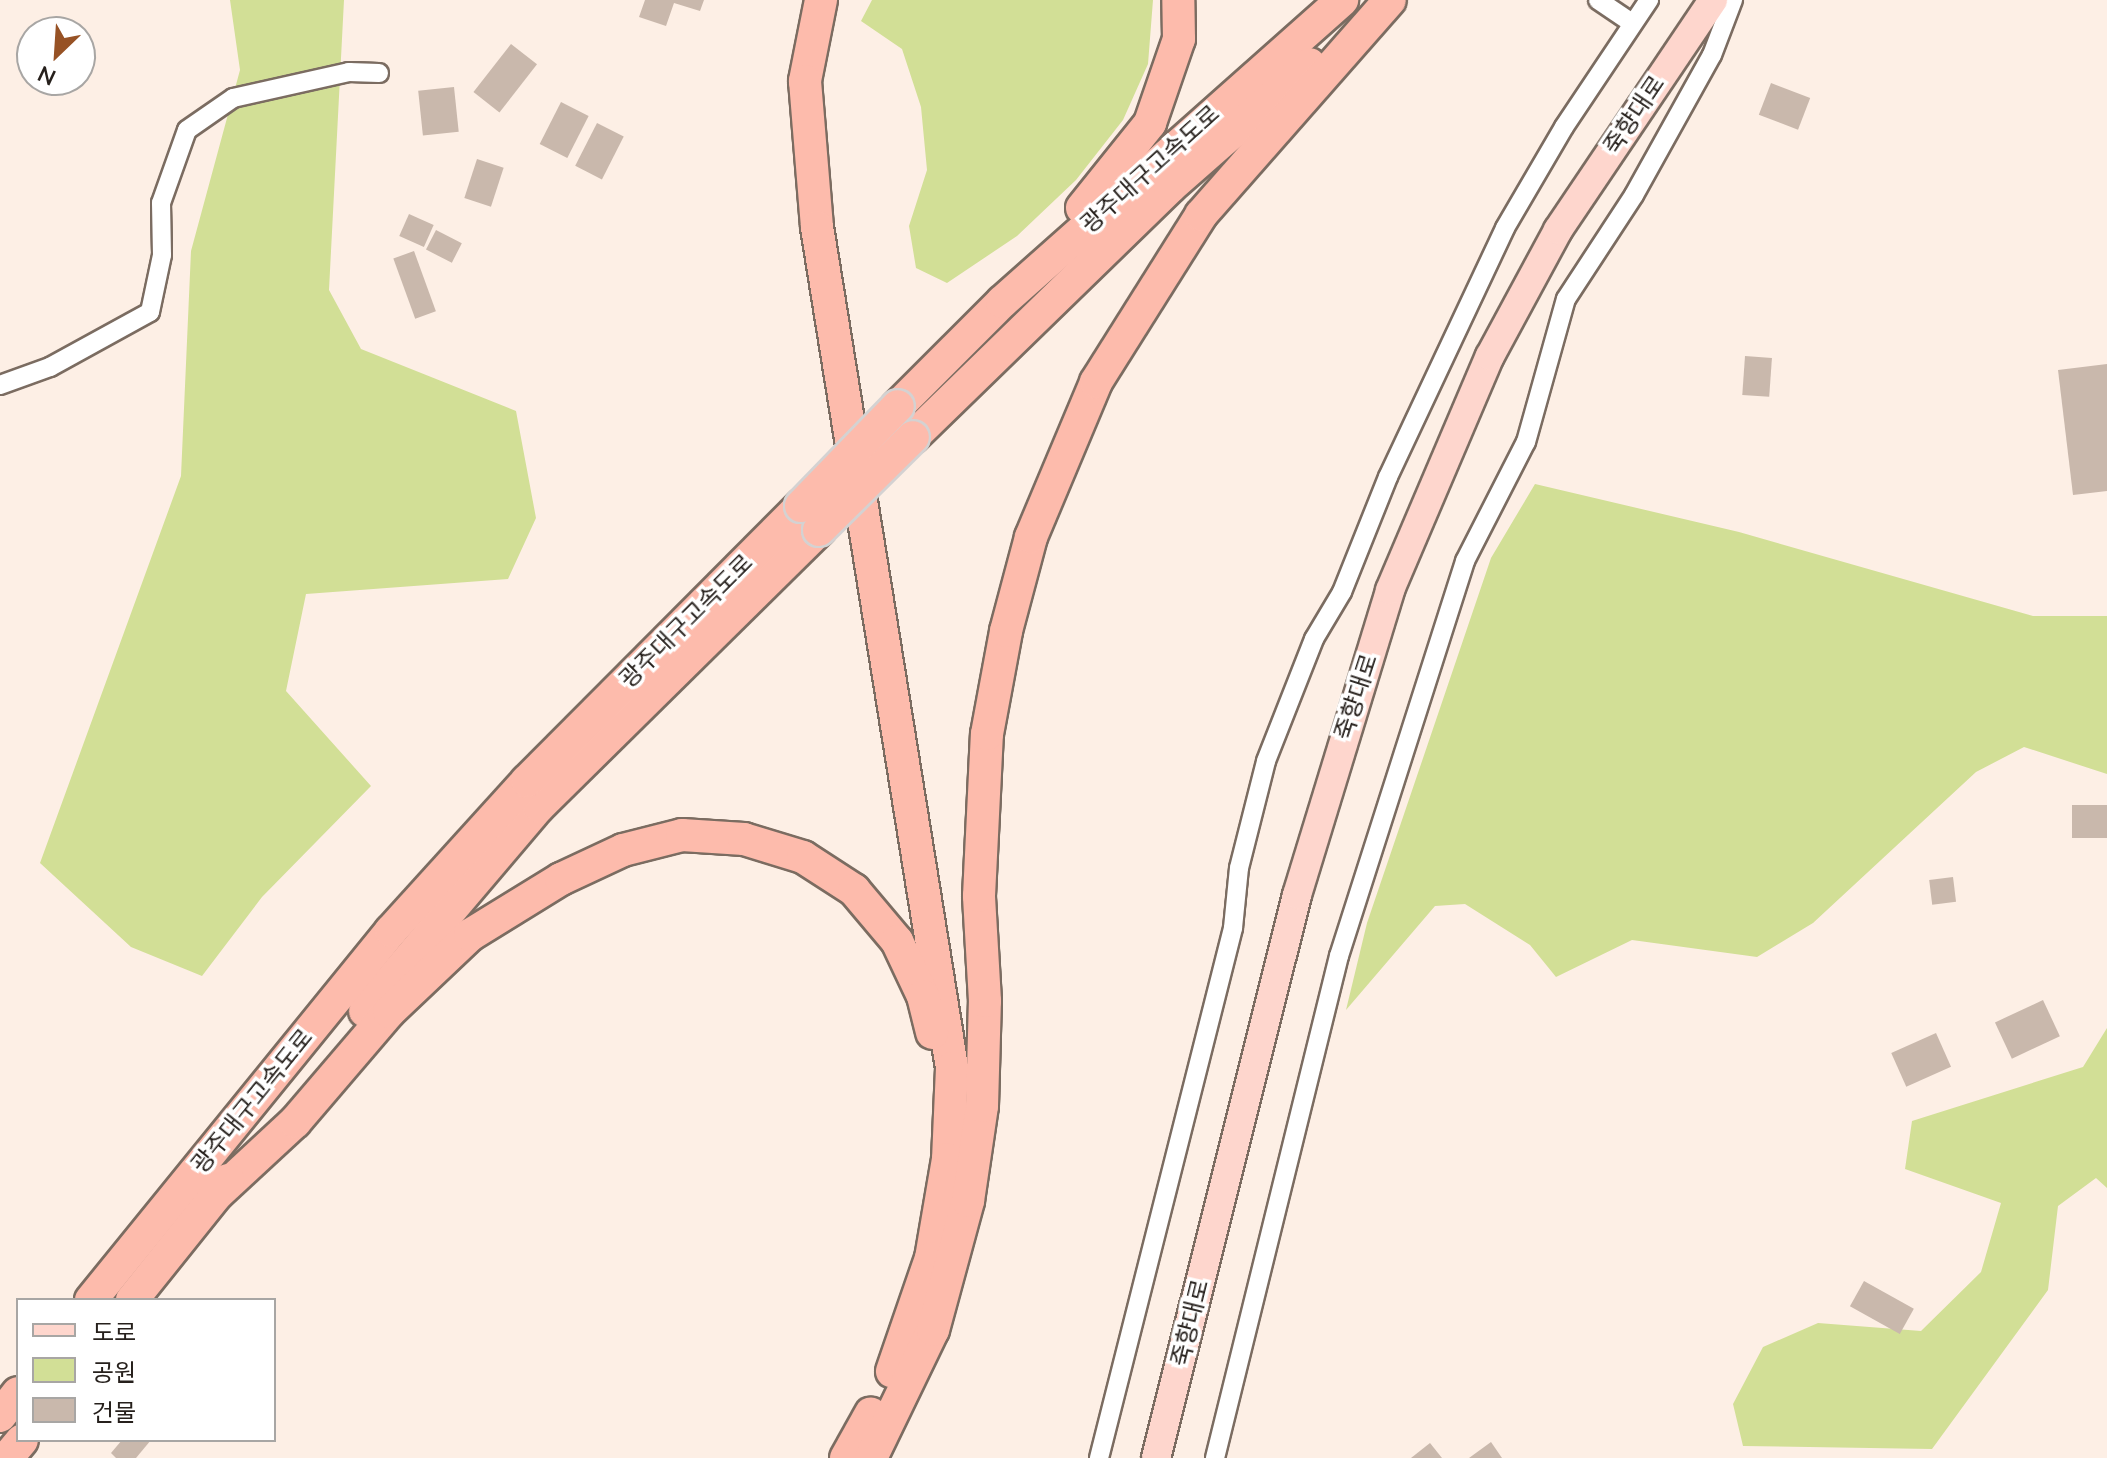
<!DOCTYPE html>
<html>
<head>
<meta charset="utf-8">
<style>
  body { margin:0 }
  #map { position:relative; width:2107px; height:1458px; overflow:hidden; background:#fdefe5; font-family:Mulish,"Noto Sans KR",sans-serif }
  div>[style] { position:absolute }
  .green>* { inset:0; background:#d2df96 }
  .building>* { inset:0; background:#c9b8ac; transform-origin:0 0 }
  .roads { filter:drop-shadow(2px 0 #7b6c61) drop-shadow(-2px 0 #7b6c61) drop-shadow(0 2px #7b6c61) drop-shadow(0 -2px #7b6c61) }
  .minor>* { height:18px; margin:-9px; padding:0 9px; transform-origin:9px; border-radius:9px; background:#fff }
  .primary>* { height:28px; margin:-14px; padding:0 14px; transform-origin:14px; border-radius:14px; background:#fed6cd }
  .motorway>* { height:32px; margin:-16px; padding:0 16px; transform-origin:16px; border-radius:16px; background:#fdbbac }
  .bridges { filter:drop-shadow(2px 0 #d4d2d2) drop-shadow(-2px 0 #d4d2d2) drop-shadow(0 2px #d4d2d2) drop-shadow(0 -2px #d4d2d2) }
  .motorway-bridge>* { height:32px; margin:-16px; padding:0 16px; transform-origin:16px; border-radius:16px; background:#fdbbac }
  span { translate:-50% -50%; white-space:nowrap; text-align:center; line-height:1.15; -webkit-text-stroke:7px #fff; paint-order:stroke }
  .street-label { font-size:24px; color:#26201c }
  .legend { position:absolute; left:16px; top:1298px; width:260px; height:144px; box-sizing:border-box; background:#fff; border:2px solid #a8a6a4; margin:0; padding:10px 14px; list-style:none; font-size:24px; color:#26201c }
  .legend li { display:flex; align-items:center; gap:16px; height:40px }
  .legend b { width:40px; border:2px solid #a8a6a4 }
  .north { position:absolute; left:16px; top:16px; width:80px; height:80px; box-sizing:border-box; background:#fff; border:2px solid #a8a6a4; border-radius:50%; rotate:205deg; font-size:22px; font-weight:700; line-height:32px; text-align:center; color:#26201c }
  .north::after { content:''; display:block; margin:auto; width:28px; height:36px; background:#975225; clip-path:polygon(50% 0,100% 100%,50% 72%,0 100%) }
</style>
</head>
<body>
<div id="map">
  <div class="green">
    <div style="clip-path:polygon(230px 0,344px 0,329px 290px,361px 349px,516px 411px,536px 518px,508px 579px,306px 594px,286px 691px,371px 786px,262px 897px,202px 976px,131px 947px,40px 863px,181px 476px,191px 251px,240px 70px)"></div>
    <div style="clip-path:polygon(872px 0,1153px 0,1148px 64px,1123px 120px,1076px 180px,1017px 236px,947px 283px,916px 268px,909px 226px,927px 170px,921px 107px,902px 49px,861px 21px)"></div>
    <div style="clip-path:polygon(1535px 484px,1739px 532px,2033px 616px,2107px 616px,2107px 774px,2024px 747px,1976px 772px,1813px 923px,1757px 957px,1632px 940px,1556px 977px,1530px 945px,1465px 904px,1435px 906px,1346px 1010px,1367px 923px,1491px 558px)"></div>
    <div style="clip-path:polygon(2107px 1028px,2107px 1188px,2096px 1178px,2058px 1206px,2048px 1290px,1932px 1449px,1743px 1446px,1733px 1404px,1763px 1347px,1818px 1323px,1921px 1331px,1981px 1272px,2001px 1203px,1905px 1169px,1912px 1121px,2083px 1067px)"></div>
  </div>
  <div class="building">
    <div style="clip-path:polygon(645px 0,704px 0,700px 11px,674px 3px,666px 26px,639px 17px)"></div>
    <div style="left:511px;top:44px;width:33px;height:61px;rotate:38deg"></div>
    <div style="left:1771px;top:83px;width:42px;height:34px;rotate:21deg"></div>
    <div style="left:454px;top:87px;width:45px;height:36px;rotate:84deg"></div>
    <div style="left:561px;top:102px;width:31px;height:47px;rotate:27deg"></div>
    <div style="left:597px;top:123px;width:30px;height:48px;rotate:27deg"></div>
    <div style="left:477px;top:159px;width:28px;height:41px;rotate:18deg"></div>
    <div style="left:409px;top:214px;width:27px;height:24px;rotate:24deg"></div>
    <div style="left:436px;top:230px;width:29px;height:22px;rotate:27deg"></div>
    <div style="left:414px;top:251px;width:64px;height:22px;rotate:70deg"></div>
    <div style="left:1745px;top:356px;width:27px;height:39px;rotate:4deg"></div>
    <div style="clip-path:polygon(2107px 364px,2107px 491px,2073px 495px,2058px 370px)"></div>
    <div style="left:2107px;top:805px;width:33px;height:35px;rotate:90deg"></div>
    <div style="left:1953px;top:877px;width:25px;height:24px;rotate:83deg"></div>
    <div style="left:2043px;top:1000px;width:40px;height:53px;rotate:65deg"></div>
    <div style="left:1936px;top:1033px;width:37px;height:49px;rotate:66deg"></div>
    <div style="left:1864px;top:1281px;width:57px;height:29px;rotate:29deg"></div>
    <div style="clip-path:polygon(122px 1440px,151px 1440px,136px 1458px,116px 1458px,111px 1453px)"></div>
    <div style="clip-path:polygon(1491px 1442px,1502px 1458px,1469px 1458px)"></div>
    <div style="clip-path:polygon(1430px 1443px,1442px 1458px,1411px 1458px)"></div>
  </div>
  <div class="roads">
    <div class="minor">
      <div style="left:1598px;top:0;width:41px;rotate:34.1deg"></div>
      <div style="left:0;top:385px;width:53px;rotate:-19.8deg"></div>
      <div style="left:50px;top:367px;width:114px;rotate:-28.8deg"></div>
      <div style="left:150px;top:312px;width:58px;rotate:-78.1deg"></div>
      <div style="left:162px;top:255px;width:52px;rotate:-91.1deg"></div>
      <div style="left:161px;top:203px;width:77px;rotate:-70.4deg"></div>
      <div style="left:187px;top:130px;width:56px;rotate:-34.8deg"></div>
      <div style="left:233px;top:98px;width:119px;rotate:-12.6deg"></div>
      <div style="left:349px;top:72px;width:30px;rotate:2deg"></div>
      <div style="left:1099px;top:1458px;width:547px;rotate:-75.81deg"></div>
      <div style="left:1233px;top:928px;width:60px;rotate:-84.3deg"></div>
      <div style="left:1239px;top:868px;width:110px;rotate:-75.8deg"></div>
      <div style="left:1266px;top:761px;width:131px;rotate:-68.5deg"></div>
      <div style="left:1314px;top:639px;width:55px;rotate:-59.2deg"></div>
      <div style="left:1342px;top:592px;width:124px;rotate:-68.2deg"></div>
      <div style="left:1388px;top:477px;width:275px;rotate:-64.8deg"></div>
      <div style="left:1505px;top:228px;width:117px;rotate:-59.7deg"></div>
      <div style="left:1564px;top:127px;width:153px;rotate:-56.2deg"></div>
      <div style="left:1215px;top:1458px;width:517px;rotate:-76.13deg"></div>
      <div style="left:1339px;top:956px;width:415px;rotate:-72.3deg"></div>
      <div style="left:1465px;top:561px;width:134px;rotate:-62.9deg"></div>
      <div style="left:1526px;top:442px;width:148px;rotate:-74.4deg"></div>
      <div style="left:1566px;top:299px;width:124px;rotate:-56.8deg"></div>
      <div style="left:1634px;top:195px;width:160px;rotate:-60.9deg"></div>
      <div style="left:1712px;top:55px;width:59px;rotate:-69.1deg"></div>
    </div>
    <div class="primary">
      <div style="left:1156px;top:1458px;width:580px;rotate:-75.94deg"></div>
      <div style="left:1297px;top:895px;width:319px;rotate:-73deg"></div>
      <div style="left:1390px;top:590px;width:254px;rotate:-66.9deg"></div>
      <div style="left:1490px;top:356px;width:143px;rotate:-61.6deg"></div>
      <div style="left:1558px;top:230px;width:277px;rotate:-56deg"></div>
    </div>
    <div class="motorway">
      <div style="left:821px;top:0;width:83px;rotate:101.2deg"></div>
      <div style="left:805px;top:81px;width:146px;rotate:85.3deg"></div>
      <div style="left:817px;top:227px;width:852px;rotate:80.88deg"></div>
      <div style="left:952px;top:1068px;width:91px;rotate:92.5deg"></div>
      <div style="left:948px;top:1159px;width:100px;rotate:99.7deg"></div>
      <div style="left:931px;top:1258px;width:120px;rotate:109deg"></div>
      <div style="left:1082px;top:208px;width:109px;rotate:-51.3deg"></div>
      <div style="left:1150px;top:123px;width:89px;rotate:-71deg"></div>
      <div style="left:1179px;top:39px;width:39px;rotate:-91deg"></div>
      <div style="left:898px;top:406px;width:147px;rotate:-45deg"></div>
      <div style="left:1002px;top:302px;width:455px;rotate:-41.6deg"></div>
      <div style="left:913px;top:437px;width:359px;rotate:-44.2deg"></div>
      <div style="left:1170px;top:187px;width:186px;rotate:-41.3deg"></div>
      <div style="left:365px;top:1011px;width:269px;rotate:-49.7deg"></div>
      <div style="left:539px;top:806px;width:393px;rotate:-44.6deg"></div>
      <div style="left:215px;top:1196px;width:109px;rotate:-42.8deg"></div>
      <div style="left:295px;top:1122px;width:145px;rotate:-49.5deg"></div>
      <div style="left:389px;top:1012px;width:112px;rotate:-43.5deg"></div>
      <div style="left:470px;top:935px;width:107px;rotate:-31.6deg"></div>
      <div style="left:561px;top:879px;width:68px;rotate:-25.1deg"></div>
      <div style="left:623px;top:850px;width:61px;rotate:-14.3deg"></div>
      <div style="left:682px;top:835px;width:62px;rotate:3.7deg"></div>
      <div style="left:744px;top:839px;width:62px;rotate:17deg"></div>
      <div style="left:803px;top:857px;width:61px;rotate:32.9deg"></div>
      <div style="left:854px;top:890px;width:67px;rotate:49.9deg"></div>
      <div style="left:897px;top:941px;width:61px;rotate:64.7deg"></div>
      <div style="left:923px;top:996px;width:38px;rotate:76deg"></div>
      <div style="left:91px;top:1300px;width:476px;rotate:-50.9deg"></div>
      <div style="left:391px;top:931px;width:202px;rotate:-47.8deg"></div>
      <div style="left:527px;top:781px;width:388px;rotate:-45.1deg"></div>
      <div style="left:132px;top:1300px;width:154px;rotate:-51.3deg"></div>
      <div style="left:0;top:1416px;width:29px;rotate:-52deg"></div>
      <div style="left:7px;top:1458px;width:23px;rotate:-50deg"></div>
      <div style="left:846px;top:1458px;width:51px;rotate:-60.9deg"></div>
      <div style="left:871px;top:1458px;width:142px;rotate:-64.2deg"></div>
      <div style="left:933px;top:1330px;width:134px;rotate:-74.8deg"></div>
      <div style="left:968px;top:1201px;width:96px;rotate:-81.6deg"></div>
      <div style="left:982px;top:1106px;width:105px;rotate:-88.4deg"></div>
      <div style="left:985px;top:1001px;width:105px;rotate:-93.3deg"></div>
      <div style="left:979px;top:896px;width:162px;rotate:-87.2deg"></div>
      <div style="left:987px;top:734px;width:105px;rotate:-79.5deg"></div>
      <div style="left:1006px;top:631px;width:97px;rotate:-75.1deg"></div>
      <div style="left:1031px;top:537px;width:168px;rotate:-67.2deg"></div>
      <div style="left:1096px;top:382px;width:197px;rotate:-57.8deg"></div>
      <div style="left:1201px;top:215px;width:286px;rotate:-48.7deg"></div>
    </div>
  </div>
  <div class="bridges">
    <div class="motorway-bridge">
      <div style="left:801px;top:506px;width:139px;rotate:-45.9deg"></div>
      <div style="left:819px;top:530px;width:132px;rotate:-44.7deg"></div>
    </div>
  </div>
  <div class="street-label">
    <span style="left:1634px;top:115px;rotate:-56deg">죽향대로</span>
    <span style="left:1150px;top:169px;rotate:-42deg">광주대구고속도로</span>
    <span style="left:686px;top:621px;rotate:-45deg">광주대구고속도로</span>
    <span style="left:1356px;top:697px;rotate:-72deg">죽향대로</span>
    <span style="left:252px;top:1101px;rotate:-51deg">광주대구고속도로</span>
    <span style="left:1190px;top:1323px;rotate:-76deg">죽향대로</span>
  </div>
  <ul class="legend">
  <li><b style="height:10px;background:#fed6cd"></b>도로</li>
  <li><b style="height:22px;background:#d2df96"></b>공원</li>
  <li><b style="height:22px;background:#c9b8ac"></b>건물</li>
  </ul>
  <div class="north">N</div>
</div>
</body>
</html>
